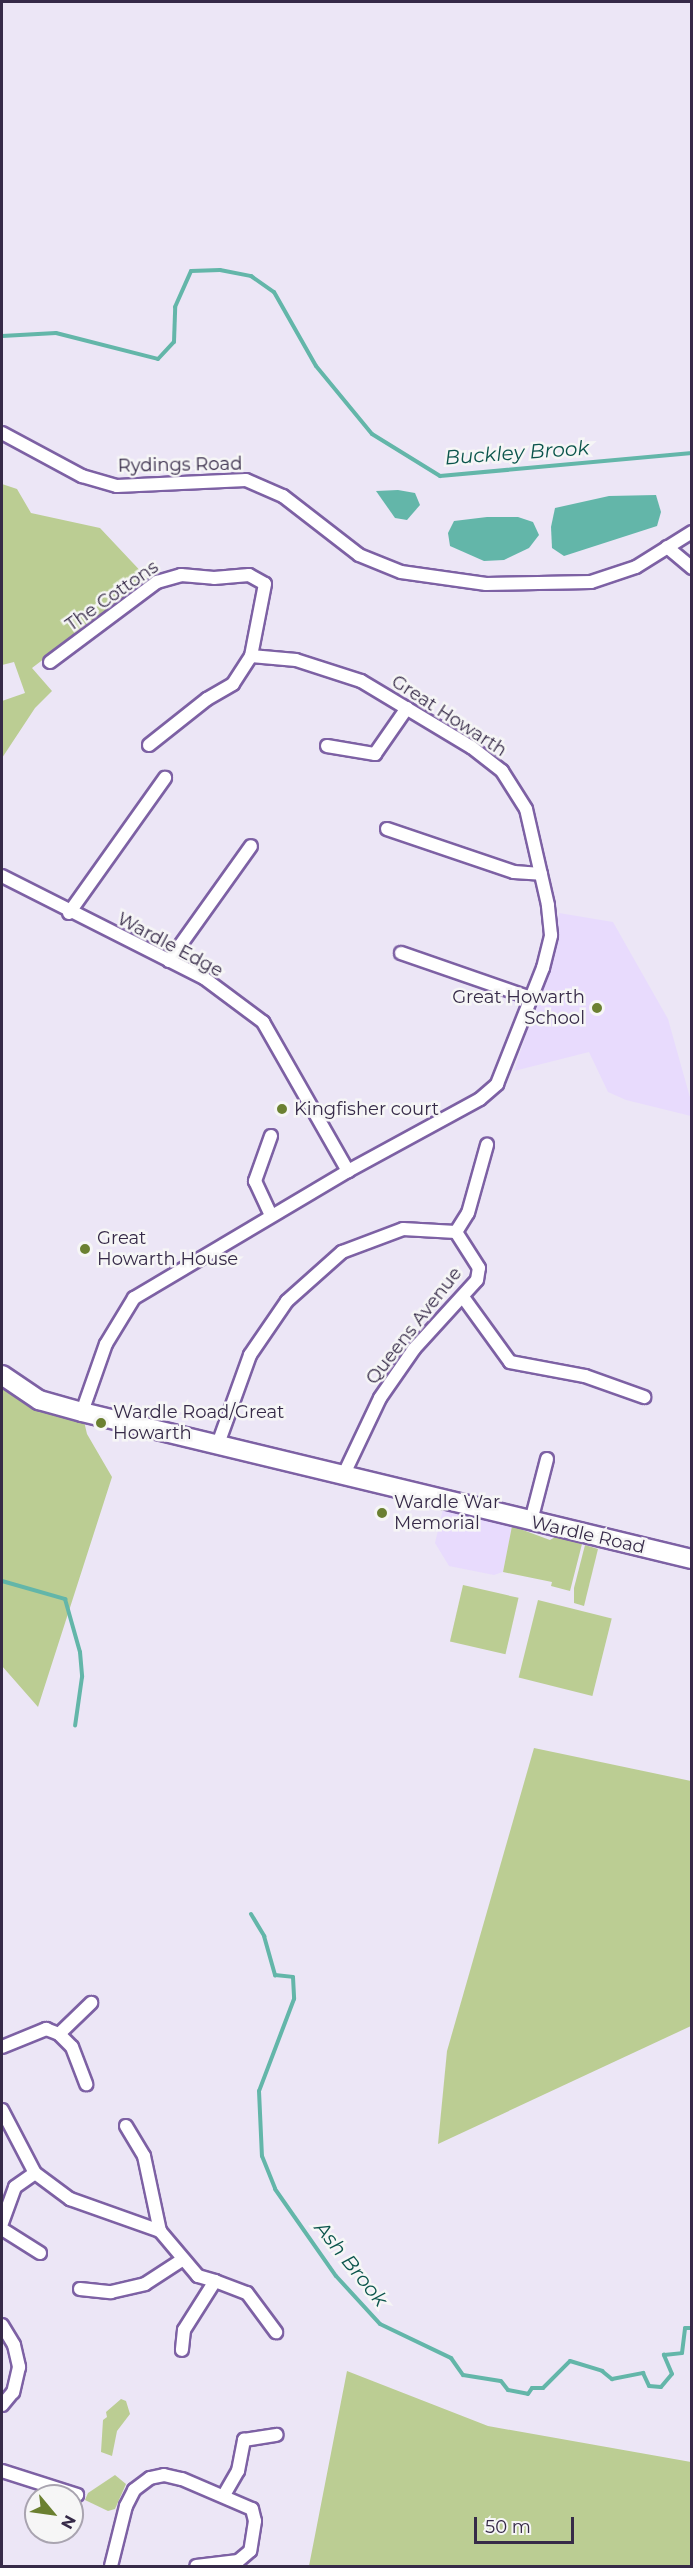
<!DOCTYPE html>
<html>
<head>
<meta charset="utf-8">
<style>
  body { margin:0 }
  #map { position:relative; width:693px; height:2568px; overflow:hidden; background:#ece6f6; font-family:Montserrat,sans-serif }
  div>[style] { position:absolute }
  .built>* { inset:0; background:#e8dbfd }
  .green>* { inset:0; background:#bbcd93; transform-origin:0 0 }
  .water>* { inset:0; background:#63b6a9 }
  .stream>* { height:4px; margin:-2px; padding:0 2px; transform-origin:2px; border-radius:2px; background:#63b6a9 }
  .roads { filter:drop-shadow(2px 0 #7d61a4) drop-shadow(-2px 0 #7d61a4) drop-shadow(0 2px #7d61a4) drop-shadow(0 -2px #7d61a4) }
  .street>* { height:12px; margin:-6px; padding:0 6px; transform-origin:6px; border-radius:6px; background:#fff }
  .secondary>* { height:18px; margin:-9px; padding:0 9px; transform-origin:9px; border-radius:9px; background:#fff }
  .dots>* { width:16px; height:16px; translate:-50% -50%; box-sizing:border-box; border:3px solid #f6f6f6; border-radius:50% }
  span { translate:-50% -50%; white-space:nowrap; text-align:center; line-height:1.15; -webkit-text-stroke:5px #f6f6f6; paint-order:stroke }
  .street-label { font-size:18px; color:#362a48 }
  .poi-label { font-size:18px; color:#362a48 }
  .right { translate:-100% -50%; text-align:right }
  .left { translate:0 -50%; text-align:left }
  .water-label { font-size:20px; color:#0b554c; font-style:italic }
  .frame { position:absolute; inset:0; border:3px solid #362a48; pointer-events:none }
  .north { position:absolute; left:24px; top:2484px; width:60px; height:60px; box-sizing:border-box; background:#f6f6f6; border:2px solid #a9a4b0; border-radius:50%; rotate:119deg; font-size:16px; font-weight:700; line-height:24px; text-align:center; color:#362a48 }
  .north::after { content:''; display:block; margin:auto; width:21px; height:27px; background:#6b8031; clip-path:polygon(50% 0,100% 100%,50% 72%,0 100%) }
  .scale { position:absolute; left:474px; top:2517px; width:100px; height:27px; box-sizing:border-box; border:3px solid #362a48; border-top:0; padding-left:8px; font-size:18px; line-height:21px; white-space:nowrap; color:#362a48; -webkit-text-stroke:4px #f6f6f6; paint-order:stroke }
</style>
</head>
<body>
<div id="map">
  <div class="built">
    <div style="clip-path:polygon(559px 913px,613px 922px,668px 1019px,691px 1101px,691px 1116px,626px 1100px,608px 1092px,589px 1052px,514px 1071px,554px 950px)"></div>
    <div style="clip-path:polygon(443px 1509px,512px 1526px,503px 1572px,494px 1575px,449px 1566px,435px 1543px)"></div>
  </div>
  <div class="green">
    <div style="clip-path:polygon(2px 484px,17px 489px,31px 513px,100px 528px,148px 579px,32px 668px,52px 691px,35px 708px,2px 758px,2px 701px,25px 693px,14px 662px,2px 665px)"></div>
    <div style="clip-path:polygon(2px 1383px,83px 1417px,87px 1434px,112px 1477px,38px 1707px,2px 1666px)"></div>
    <div style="clip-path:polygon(512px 1526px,550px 1540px,555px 1537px,582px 1544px,570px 1591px,551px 1586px,552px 1582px,503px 1572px)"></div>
    <div style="clip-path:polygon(585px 1545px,598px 1549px,584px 1606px,574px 1603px,574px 1588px)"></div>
    <div style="left:463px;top:1585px;width:57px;height:58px;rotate:13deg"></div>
    <div style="left:538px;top:1600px;width:76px;height:80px;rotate:14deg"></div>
    <div style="clip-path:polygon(534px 1748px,691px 1781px,691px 2026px,438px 2144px,447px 2051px)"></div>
    <div style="clip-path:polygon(347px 2371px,488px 2426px,691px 2462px,691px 2566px,309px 2566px)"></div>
    <div style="clip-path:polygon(121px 2399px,126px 2401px,130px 2414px,117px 2431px,112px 2456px,101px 2452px,103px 2420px,107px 2417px,106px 2412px)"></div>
    <div style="clip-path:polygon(115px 2475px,126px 2484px,115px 2509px,108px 2511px,85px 2500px,88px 2493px)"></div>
  </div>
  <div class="water">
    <div style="clip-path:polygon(398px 490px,415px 493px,420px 505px,407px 520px,395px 518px,376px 491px)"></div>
    <div style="clip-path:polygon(656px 495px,661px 512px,657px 526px,564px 556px,552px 548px,551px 527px,555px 508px,609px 496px)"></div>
    <div style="clip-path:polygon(487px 517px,518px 517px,533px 522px,539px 535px,529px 548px,504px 560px,484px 561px,450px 546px,448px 533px,454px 521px)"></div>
  </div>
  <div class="stream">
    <div style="left:2px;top:336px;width:54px;rotate:-3.2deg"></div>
    <div style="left:56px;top:333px;width:105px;rotate:14.3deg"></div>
    <div style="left:158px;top:359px;width:23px;rotate:-47deg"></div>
    <div style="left:174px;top:342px;width:35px;rotate:-88deg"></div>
    <div style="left:175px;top:307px;width:39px;rotate:-66deg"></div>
    <div style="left:191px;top:271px;width:29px;rotate:-2deg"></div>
    <div style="left:220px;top:270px;width:32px;rotate:11deg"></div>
    <div style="left:251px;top:276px;width:28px;rotate:35deg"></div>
    <div style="left:274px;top:292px;width:85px;rotate:60.4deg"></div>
    <div style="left:316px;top:366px;width:88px;rotate:50.5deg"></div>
    <div style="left:372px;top:434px;width:80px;rotate:31.7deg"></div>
    <div style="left:440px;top:476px;width:253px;rotate:-5.2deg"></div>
    <div style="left:2px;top:1581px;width:66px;rotate:15.9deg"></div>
    <div style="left:65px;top:1599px;width:55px;rotate:74.2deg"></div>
    <div style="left:80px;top:1652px;width:25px;rotate:85deg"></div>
    <div style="left:82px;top:1677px;width:49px;rotate:98.1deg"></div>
    <div style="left:251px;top:1914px;width:26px;rotate:59deg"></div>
    <div style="left:264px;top:1936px;width:41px;rotate:74.2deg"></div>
    <div style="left:275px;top:1975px;width:18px;rotate:6deg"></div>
    <div style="left:293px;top:1977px;width:22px;rotate:87deg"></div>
    <div style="left:294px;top:1999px;width:98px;rotate:110.8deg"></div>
    <div style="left:259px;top:2091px;width:65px;rotate:87.4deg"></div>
    <div style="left:262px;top:2156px;width:35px;rotate:68deg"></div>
    <div style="left:275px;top:2189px;width:106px;rotate:55deg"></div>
    <div style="left:336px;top:2276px;width:65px;rotate:47.5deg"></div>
    <div style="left:380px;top:2324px;width:79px;rotate:25.6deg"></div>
    <div style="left:451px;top:2358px;width:21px;rotate:55deg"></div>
    <div style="left:463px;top:2375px;width:38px;rotate:9deg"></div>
    <div style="left:501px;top:2381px;width:11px;rotate:52deg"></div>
    <div style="left:508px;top:2390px;width:20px;rotate:11deg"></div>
    <div style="left:528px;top:2394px;width:7px;rotate:-56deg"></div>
    <div style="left:532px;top:2388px;width:11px"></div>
    <div style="left:543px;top:2388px;width:38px;rotate:-45deg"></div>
    <div style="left:570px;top:2361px;width:34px;rotate:17deg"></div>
    <div style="left:602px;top:2371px;width:13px;rotate:39deg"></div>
    <div style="left:612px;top:2379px;width:32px;rotate:-11deg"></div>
    <div style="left:643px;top:2373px;width:14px;rotate:65deg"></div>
    <div style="left:649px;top:2386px;width:12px;rotate:5deg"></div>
    <div style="left:661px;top:2387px;width:17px;rotate:-50deg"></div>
    <div style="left:672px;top:2374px;width:21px;rotate:-113deg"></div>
    <div style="left:664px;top:2355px;width:18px;rotate:-6deg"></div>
    <div style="left:682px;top:2353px;width:25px;rotate:-83deg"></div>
    <div style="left:685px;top:2328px;width:7px"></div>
  </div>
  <div class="roads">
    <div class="street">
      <div style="left:2px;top:433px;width:91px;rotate:28.3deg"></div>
      <div style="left:82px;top:476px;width:36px;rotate:16deg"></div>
      <div style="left:117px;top:486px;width:129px;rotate:-2.7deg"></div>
      <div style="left:246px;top:480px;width:40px;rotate:23.4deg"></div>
      <div style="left:283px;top:496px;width:96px;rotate:37.8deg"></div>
      <div style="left:359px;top:555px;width:45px;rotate:22deg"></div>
      <div style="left:401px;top:572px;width:86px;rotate:8deg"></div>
      <div style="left:486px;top:584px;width:105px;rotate:-1.1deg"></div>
      <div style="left:591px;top:582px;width:47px;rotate:-18.4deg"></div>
      <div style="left:636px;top:567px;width:66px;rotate:-32deg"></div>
      <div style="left:667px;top:547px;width:33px;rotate:40deg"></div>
      <div style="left:50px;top:662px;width:134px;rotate:-36.8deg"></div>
      <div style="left:157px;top:582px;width:25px;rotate:-16deg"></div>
      <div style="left:181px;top:575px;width:33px;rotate:5deg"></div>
      <div style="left:214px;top:578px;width:35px;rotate:-5deg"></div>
      <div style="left:249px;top:575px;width:18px;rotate:29deg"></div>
      <div style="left:265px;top:584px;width:73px;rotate:101deg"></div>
      <div style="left:327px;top:746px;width:49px;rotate:9.5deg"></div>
      <div style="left:375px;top:754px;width:56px;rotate:-55.2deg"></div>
      <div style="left:387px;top:829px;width:134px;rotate:18.7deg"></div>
      <div style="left:514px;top:872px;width:27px;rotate:4deg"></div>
      <div style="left:2px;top:876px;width:226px;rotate:26.8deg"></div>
      <div style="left:204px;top:978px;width:74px;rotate:36.7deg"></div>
      <div style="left:263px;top:1022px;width:172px;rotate:60.3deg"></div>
      <div style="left:69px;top:913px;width:166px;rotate:-54.6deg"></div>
      <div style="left:401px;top:953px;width:138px;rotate:19.1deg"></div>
      <div style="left:169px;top:961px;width:141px;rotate:-54.5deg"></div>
      <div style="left:271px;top:1136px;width:48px;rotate:109.6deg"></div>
      <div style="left:255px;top:1181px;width:38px;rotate:65deg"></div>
      <div style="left:456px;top:1232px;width:22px;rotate:-58deg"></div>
      <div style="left:468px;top:1213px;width:71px;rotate:-74.4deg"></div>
      <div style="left:463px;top:1297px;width:80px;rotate:54.1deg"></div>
      <div style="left:510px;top:1362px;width:76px;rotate:10.6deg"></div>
      <div style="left:585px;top:1376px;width:63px;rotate:19.6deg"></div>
      <div style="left:82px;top:1412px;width:72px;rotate:-70.6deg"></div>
      <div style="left:106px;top:1344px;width:54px;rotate:-58.7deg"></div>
      <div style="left:134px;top:1298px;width:249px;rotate:-30.7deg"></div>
      <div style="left:348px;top:1171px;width:150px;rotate:-28.6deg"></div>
      <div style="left:480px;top:1099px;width:23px;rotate:-41deg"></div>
      <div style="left:497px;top:1084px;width:125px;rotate:-68.4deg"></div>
      <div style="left:543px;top:968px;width:34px;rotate:-76deg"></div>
      <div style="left:551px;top:935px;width:30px;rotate:-96deg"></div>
      <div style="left:548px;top:905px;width:98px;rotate:-102.9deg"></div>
      <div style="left:526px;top:809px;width:45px;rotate:-122.3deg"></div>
      <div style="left:502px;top:771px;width:39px;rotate:-142deg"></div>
      <div style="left:471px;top:747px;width:128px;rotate:-149deg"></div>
      <div style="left:361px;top:681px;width:68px;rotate:-162.1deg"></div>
      <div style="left:296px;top:660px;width:45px;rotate:-174.9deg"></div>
      <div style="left:251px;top:656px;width:33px;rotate:123deg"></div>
      <div style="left:233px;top:684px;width:30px;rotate:150deg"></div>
      <div style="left:207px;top:699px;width:74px;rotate:141.6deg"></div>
      <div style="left:218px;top:1444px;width:95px;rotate:-70.2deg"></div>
      <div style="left:250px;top:1355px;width:65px;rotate:-55.6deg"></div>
      <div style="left:287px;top:1301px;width:74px;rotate:-41.7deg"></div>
      <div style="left:342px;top:1252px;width:65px;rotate:-20.7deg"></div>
      <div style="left:403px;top:1229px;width:53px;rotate:3.2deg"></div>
      <div style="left:343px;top:1476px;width:86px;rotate:-64.6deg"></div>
      <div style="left:380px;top:1398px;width:60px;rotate:-55.2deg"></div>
      <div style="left:414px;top:1349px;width:93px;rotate:-47.6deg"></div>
      <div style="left:477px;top:1280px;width:12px;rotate:-81deg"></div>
      <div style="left:479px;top:1268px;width:43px;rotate:-122.6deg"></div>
      <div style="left:531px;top:1521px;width:64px;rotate:-75.5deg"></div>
      <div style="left:59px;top:2034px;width:45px;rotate:-44.1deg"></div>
      <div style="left:2px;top:2047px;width:48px;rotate:-22.2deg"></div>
      <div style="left:46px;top:2029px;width:14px;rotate:21deg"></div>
      <div style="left:59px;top:2034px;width:18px;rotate:45deg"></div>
      <div style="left:72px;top:2047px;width:40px;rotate:69deg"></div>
      <div style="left:2px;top:2110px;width:71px;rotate:62.4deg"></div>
      <div style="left:35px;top:2173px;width:44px;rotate:36.6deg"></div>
      <div style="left:70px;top:2199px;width:96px;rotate:19.6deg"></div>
      <div style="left:160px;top:2231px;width:59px;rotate:49.8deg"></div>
      <div style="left:198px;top:2276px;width:18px;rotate:16deg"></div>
      <div style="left:215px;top:2281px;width:58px;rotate:122.3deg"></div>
      <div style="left:184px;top:2330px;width:20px;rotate:96deg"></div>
      <div style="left:126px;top:2126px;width:35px;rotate:59deg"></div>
      <div style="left:144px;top:2156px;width:77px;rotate:78deg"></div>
      <div style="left:2px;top:2223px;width:38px;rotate:-70deg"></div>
      <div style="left:15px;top:2187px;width:24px;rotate:-35deg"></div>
      <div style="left:2px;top:2229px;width:45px;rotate:32.3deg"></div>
      <div style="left:215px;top:2281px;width:34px;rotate:21deg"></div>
      <div style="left:247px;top:2293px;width:49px;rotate:53.4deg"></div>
      <div style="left:80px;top:2289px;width:31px;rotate:6deg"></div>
      <div style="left:111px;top:2292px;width:35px;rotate:-13deg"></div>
      <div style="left:145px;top:2284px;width:44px;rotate:-33deg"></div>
      <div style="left:2px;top:2325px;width:23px;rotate:59deg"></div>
      <div style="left:14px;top:2345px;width:23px;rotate:77deg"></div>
      <div style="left:19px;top:2367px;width:26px;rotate:103deg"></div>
      <div style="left:13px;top:2392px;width:17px;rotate:130deg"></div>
      <div style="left:2px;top:2471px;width:79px;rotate:17.7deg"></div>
      <div style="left:224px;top:2495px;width:28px;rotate:-60deg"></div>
      <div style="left:238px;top:2471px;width:32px;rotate:-79deg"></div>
      <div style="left:244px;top:2440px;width:33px;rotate:-9deg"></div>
      <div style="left:111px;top:2566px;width:62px;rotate:-76deg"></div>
      <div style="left:126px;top:2506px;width:18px;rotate:-63deg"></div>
      <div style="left:134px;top:2490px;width:20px;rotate:-37deg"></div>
      <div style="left:150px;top:2478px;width:14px;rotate:-12deg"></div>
      <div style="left:164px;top:2475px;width:18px;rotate:13deg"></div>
      <div style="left:182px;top:2479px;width:76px;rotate:23.2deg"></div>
      <div style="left:252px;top:2509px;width:12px;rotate:76deg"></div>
      <div style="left:255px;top:2521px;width:30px;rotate:99deg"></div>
      <div style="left:250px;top:2551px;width:16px;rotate:140deg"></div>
      <div style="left:238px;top:2561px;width:42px;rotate:173.2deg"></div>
    </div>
    <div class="secondary">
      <div style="left:2px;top:1375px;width:45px;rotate:34deg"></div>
      <div style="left:39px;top:1400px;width:45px;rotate:15.6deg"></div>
      <div style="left:82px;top:1412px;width:627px;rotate:13.55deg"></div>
    </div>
  </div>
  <div class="dots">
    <div style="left:597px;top:1008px;background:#6b8031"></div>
    <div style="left:282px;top:1109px;background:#6b8031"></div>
    <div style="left:85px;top:1249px;background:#6b8031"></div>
    <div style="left:101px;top:1423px;background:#6b8031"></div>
    <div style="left:382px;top:1513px;background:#6b8031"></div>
  </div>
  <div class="street-label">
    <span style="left:180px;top:465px;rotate:-1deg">Rydings Road</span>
    <span style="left:112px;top:596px;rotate:-35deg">The Cottons</span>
    <span style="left:449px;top:716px;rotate:33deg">Great Howarth</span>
    <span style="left:170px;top:945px;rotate:28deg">Wardle Edge</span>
    <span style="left:414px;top:1326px;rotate:-52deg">Queens Avenue</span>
    <span style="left:588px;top:1535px;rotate:13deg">Wardle Road</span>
  </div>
  <div class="poi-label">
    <span class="right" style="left:585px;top:1008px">Great Howarth<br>School</span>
    <span class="left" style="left:294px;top:1109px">Kingfisher court</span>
    <span class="left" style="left:97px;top:1249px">Great<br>Howarth House</span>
    <span class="left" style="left:113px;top:1423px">Wardle Road/Great<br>Howarth</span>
    <span class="left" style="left:394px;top:1513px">Wardle War<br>Memorial</span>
  </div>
  <div class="water-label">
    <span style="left:517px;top:453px;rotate:-4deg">Buckley Brook</span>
    <span style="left:351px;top:2264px;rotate:51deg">Ash Brook</span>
  </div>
  <div class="frame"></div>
  <div class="north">N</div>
  <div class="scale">50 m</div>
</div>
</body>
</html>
